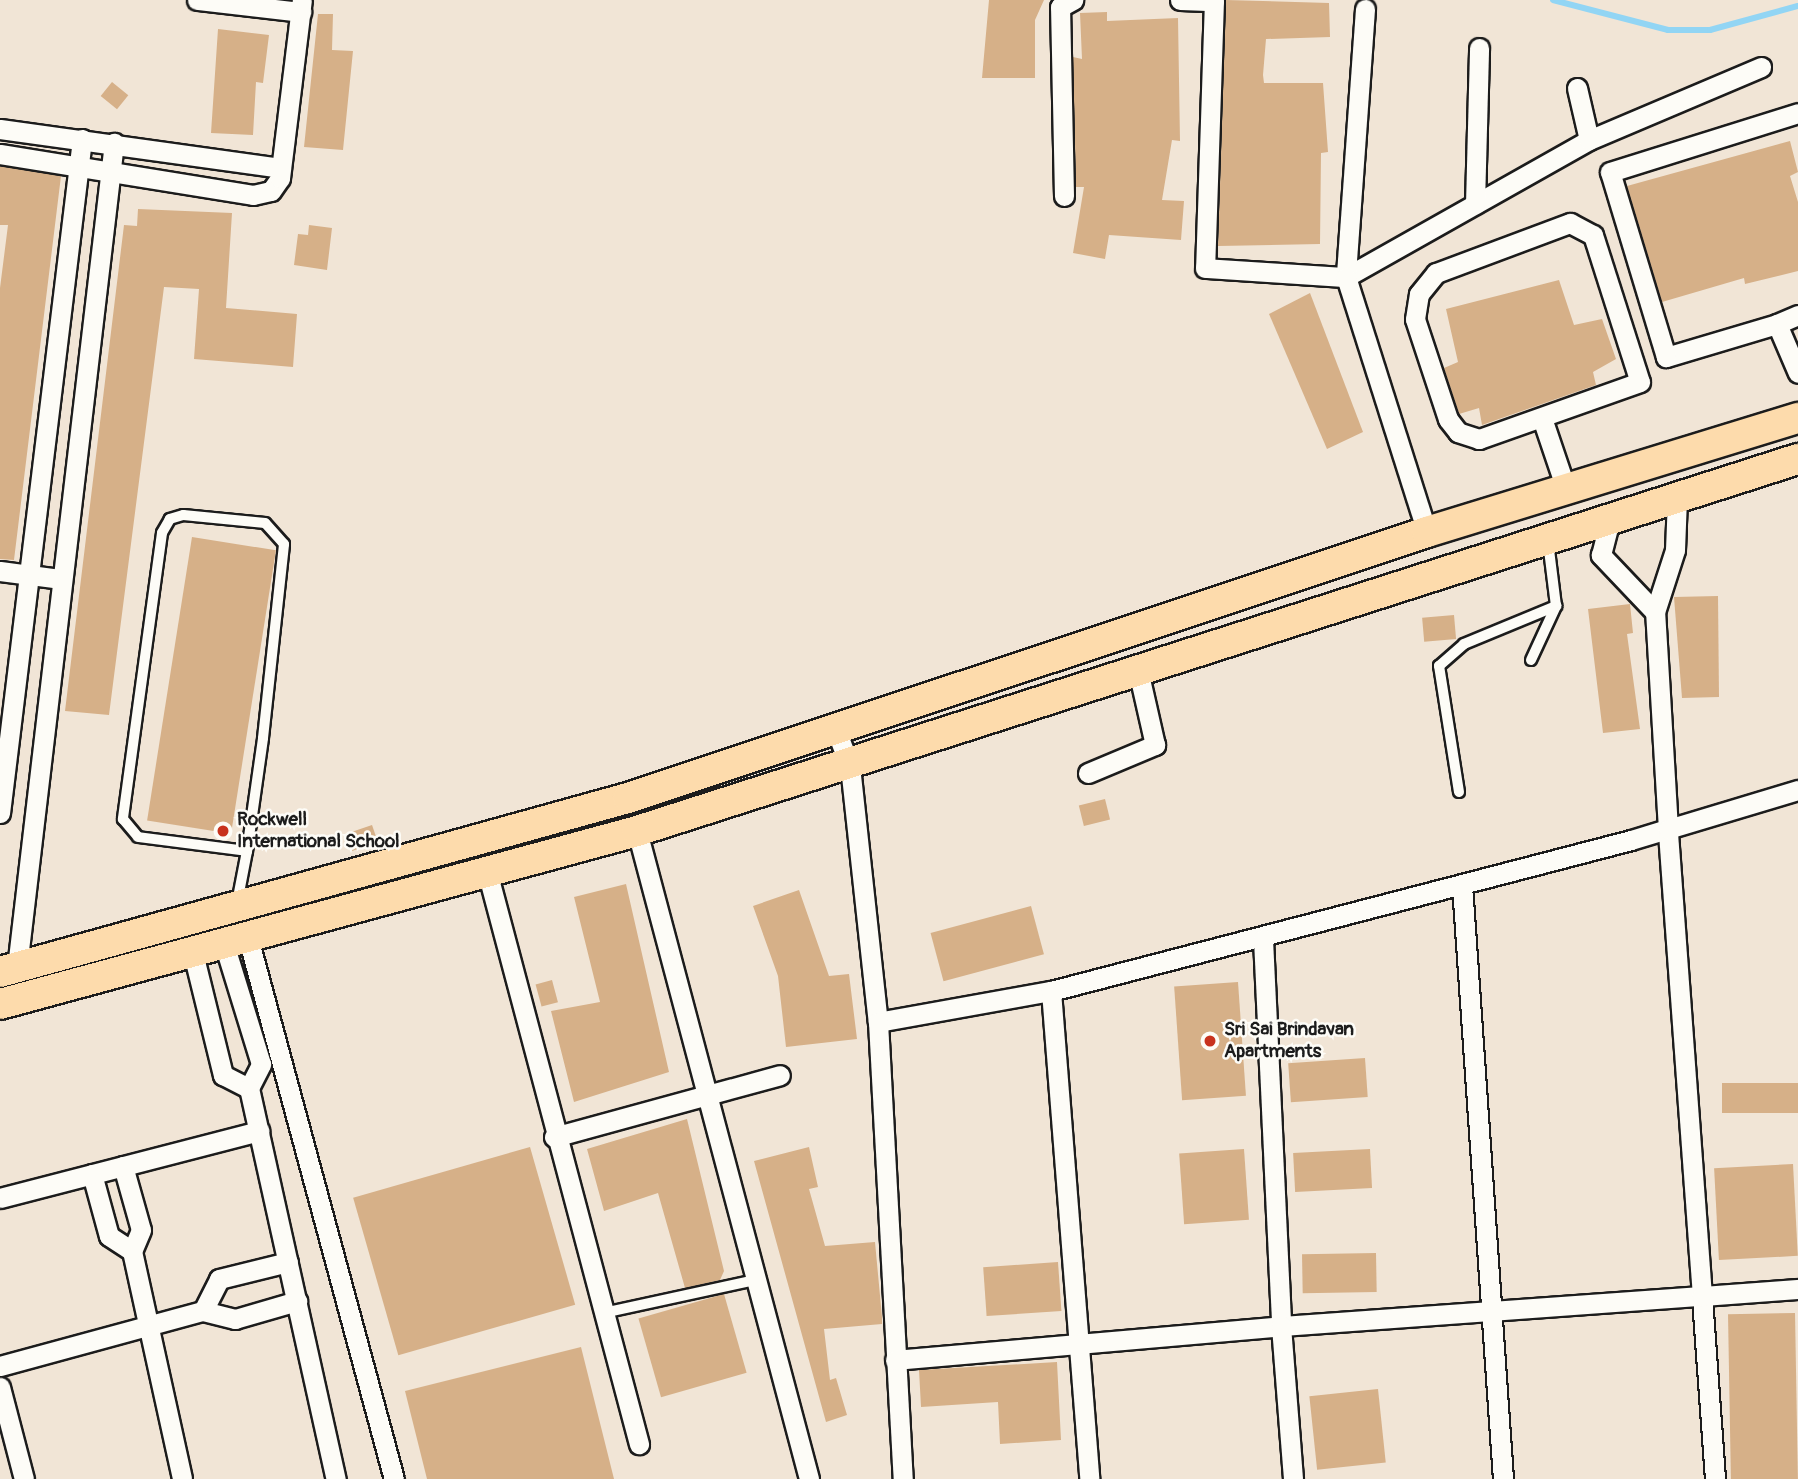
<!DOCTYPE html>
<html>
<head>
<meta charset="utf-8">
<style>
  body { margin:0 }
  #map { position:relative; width:1798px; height:1479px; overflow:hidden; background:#f1e5d6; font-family:Pangolin,sans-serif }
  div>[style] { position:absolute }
  .stream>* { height:6px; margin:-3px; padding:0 3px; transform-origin:3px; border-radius:3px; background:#92d5f4 }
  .building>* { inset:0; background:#d6b088; transform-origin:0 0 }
  .roads { filter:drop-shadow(2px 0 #1c1c1c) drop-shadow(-2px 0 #1c1c1c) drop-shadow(0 2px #1c1c1c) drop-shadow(0 -2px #1c1c1c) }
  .lane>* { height:10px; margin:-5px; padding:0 5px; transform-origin:5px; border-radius:5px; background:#fdfcf7 }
  .street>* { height:19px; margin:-9.5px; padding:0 9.5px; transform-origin:9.5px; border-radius:9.5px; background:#fdfcf7 }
  .primary>* { height:30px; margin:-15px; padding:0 15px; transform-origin:15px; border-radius:15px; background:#fddbac }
  .dots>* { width:19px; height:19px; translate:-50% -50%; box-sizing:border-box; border:4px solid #fdfcf7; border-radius:50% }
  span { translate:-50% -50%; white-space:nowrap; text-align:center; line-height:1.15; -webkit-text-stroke:5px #fdfcf7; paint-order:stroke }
  .poi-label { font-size:19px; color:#1c1c1c; font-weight:700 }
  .left { translate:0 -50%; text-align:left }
</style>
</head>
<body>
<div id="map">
  <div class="stream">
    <div style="left:1553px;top:0;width:119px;rotate:14.6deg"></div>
    <div style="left:1668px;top:30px;width:42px"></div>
    <div style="left:1710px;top:30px;width:91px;rotate:-15.3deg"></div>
  </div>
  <div class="building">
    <div style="clip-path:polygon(989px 0,1044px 0,1035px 20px,1035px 78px,982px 78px)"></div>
    <div style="clip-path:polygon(1226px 0,1329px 3px,1330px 37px,1266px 39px,1263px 75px,1264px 83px,1323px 83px,1328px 152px,1321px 153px,1320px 244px,1218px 246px)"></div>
    <div style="clip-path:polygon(1107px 12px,1107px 21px,1178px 18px,1180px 141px,1172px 140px,1162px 200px,1184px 201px,1181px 240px,1109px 235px,1105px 259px,1073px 253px,1084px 187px,1076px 187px,1073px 57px,1082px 59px,1080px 13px)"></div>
    <div style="clip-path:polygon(318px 14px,333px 14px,332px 50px,353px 51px,343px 150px,304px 147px)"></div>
    <div style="clip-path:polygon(218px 29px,269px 35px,263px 83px,256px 82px,253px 135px,211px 133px)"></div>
    <div style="left:112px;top:82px;width:21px;height:18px;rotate:39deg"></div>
    <div style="clip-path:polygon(1790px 141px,1798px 172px,1790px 176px,1798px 202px,1798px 271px,1745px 284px,1744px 278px,1662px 302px,1627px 186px)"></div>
    <div style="clip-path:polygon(0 166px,61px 176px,14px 560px,0 559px,0 288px,8px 225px,0 225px)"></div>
    <div style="clip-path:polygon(138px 209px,232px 213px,226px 308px,297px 314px,293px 367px,194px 359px,199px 289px,164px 287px,109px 715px,65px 711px,124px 225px,137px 226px)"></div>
    <div style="clip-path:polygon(309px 225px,332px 228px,327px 270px,294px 265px,298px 234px,308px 235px)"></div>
    <div style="clip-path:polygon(1559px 280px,1574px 325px,1602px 319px,1616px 359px,1593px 372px,1596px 385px,1482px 425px,1479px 408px,1459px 414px,1444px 368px,1458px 362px,1446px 309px)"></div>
    <div style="clip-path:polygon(1310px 293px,1363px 432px,1327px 449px,1269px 314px)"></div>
    <div style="left:192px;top:537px;width:85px;height:287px;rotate:9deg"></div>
    <div style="clip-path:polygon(1718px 596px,1719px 697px,1682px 698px,1674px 597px)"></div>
    <div style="clip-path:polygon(1630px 604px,1633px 633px,1627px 634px,1640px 729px,1603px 733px,1588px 609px)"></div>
    <div style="left:1454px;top:615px;width:24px;height:32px;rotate:85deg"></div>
    <div style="left:1105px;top:799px;width:21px;height:27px;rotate:76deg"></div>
    <div style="left:372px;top:825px;width:18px;height:28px;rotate:71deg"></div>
    <div style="clip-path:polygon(626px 884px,669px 1072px,574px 1102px,551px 1011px,600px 1002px,574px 897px)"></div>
    <div style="clip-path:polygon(799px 890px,829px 976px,849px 974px,857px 1039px,786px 1047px,778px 976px,753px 906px)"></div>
    <div style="left:1031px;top:906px;width:50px;height:104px;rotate:75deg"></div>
    <div style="left:552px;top:980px;width:23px;height:17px;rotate:75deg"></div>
    <div style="left:1238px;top:982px;width:114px;height:64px;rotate:86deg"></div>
    <div style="left:1365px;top:1058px;width:39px;height:77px;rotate:86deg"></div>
    <div style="left:1798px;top:1083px;width:30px;height:76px;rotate:90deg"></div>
    <div style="clip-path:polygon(687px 1119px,724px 1271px,720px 1280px,685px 1288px,658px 1193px,604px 1211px,587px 1149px)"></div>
    <div style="left:530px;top:1147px;width:164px;height:184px;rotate:74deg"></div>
    <div style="clip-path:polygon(809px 1147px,818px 1187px,809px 1189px,825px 1246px,875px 1242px,882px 1317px,882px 1324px,824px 1329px,830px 1380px,836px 1378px,847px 1415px,826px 1422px,754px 1161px)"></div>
    <div style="left:1244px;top:1149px;width:71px;height:65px;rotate:86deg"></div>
    <div style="left:1370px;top:1149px;width:39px;height:77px;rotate:87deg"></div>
    <div style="left:1793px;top:1164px;width:92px;height:79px;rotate:87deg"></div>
    <div style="left:1376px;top:1253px;width:39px;height:74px;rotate:89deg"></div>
    <div style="left:1058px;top:1262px;width:49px;height:75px;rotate:86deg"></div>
    <div style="left:724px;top:1294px;width:82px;height:89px;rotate:74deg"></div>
    <div style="left:1795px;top:1313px;width:166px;height:67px;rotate:89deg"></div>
    <div style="clip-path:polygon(581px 1347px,614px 1479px,427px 1479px,405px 1391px)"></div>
    <div style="clip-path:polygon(1057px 1362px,1061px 1440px,1000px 1444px,998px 1402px,921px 1407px,919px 1370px)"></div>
    <div style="left:1378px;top:1389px;width:74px;height:69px;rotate:84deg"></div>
  </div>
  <div class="roads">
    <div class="lane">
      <div style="left:1531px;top:660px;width:60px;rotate:-65.2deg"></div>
      <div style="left:1556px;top:606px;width:64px;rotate:-97.1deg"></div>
      <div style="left:1459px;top:792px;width:128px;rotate:-99deg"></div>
      <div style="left:1439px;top:666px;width:33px;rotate:-41deg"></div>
      <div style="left:1464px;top:644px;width:100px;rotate:-22.4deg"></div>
      <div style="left:237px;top:903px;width:53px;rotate:-79.1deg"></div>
      <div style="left:247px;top:851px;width:114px;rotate:-81.9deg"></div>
      <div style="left:263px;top:738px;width:195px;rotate:-83.8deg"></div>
      <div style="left:284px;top:544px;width:28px;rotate:-132deg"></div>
      <div style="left:265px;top:523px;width:82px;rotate:-174.4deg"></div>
      <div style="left:183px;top:515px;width:14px;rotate:163deg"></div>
      <div style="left:170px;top:519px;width:16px;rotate:120deg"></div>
      <div style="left:162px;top:533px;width:289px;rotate:97.8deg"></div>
      <div style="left:123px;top:819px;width:23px;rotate:50deg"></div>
      <div style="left:138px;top:837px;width:110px;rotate:7.3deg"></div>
      <div style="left:603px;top:1313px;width:156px;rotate:-12.2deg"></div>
    </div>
    <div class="street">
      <div style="left:197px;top:0;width:105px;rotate:6.6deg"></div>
      <div style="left:1180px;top:0;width:34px;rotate:2deg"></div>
      <div style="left:1214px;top:0;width:268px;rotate:91.9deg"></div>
      <div style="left:1205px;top:268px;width:141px;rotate:3.7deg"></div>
      <div style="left:1346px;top:277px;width:279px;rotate:-29.4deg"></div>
      <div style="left:1589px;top:140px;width:187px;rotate:-23deg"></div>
      <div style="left:1365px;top:9px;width:269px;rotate:94.1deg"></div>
      <div style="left:1346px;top:277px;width:268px;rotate:72.4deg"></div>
      <div style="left:1577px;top:88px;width:53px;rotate:77deg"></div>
      <div style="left:0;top:129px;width:283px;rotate:7.9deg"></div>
      <div style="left:0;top:154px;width:256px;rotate:9.2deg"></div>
      <div style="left:253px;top:195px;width:18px;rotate:-13deg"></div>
      <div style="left:271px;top:191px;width:16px;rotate:-55deg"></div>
      <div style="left:280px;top:178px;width:179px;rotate:-83deg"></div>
      <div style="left:1064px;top:196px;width:189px;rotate:-91.2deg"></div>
      <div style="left:1060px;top:7px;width:15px;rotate:-28deg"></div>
      <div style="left:1475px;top:204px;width:156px;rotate:-88.5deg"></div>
      <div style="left:1570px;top:223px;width:26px;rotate:28deg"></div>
      <div style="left:1593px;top:235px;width:154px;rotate:72.3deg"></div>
      <div style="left:1640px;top:382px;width:171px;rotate:160.5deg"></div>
      <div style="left:1479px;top:439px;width:22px;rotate:-162deg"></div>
      <div style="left:1458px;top:432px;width:16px;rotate:-128deg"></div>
      <div style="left:1448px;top:419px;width:105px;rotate:-108.3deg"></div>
      <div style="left:1415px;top:319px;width:25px;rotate:-81deg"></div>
      <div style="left:1419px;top:294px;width:27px;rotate:-51deg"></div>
      <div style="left:1436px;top:273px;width:143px;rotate:-20.5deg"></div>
      <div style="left:1798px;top:315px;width:23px;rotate:157deg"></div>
      <div style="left:1777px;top:324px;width:53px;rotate:66.8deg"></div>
      <div style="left:1777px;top:324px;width:116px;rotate:163.4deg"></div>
      <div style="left:1666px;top:357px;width:193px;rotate:-106.8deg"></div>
      <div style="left:1610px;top:172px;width:197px;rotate:-17.4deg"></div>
      <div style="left:1543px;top:421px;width:72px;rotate:71.3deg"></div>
      <div style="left:0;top:571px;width:62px;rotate:7.5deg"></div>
      <div style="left:1655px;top:612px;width:65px;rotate:-72.1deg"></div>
      <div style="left:1675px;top:550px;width:51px;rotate:-87.8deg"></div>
      <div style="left:836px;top:730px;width:39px;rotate:69deg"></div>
      <div style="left:850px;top:766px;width:258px;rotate:83.8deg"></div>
      <div style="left:878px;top:1022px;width:176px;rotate:-10.2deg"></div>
      <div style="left:1051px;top:991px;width:599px;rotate:-14.59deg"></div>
      <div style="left:1631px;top:840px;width:39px;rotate:-17deg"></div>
      <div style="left:1668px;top:829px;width:217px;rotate:-93.4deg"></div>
      <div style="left:1655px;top:612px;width:79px;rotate:-133.5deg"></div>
      <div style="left:1601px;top:555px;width:40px;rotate:-75.6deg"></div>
      <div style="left:1088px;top:773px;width:73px;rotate:-22.7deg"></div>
      <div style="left:1155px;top:745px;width:77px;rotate:-102.8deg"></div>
      <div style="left:0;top:813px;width:679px;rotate:-83.06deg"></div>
      <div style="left:637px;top:831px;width:670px;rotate:75.13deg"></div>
      <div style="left:488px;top:875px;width:589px;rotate:75.14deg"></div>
      <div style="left:1462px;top:885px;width:595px;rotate:86.05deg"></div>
      <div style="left:248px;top:938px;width:560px;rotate:74.9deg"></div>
      <div style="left:1263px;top:939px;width:387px;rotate:87.3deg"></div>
      <div style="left:1281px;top:1326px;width:422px;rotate:-4.1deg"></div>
      <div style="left:1702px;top:1296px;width:468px;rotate:-94.2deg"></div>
      <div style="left:1668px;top:829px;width:136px;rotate:-16.7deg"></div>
      <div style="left:193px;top:953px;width:126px;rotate:76.2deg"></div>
      <div style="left:223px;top:1075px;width:29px;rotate:27deg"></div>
      <div style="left:249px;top:1088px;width:27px;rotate:-63deg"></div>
      <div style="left:261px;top:1064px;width:126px;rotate:-107.1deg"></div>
      <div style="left:17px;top:967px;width:830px;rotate:-83.29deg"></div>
      <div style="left:1051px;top:991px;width:489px;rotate:85.5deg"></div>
      <div style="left:878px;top:1022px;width:458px;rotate:86.9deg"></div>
      <div style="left:249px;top:1088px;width:401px;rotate:77.5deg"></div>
      <div style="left:554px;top:1137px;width:234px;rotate:-15.3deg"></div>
      <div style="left:123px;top:1166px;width:66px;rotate:74.3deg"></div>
      <div style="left:141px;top:1230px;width:23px;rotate:113deg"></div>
      <div style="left:132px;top:1251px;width:233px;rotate:77.6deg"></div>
      <div style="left:92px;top:1174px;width:64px;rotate:74.7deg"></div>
      <div style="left:109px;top:1236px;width:27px;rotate:33deg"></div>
      <div style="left:0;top:1198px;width:268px;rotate:-14.5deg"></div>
      <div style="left:203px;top:1311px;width:36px;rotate:-63deg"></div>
      <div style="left:219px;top:1279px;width:71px;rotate:-13.8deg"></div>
      <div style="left:895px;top:1360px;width:387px;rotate:-5deg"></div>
      <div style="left:1281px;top:1326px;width:153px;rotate:85.5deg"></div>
      <div style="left:0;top:1366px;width:210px;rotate:-15.2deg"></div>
      <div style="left:203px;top:1311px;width:33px;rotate:14deg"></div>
      <div style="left:235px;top:1319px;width:65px;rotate:-16.2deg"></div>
      <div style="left:0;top:1387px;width:95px;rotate:75.4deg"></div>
      <div style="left:1715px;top:1479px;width:183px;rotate:-94.1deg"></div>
      <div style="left:1702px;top:1296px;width:96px;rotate:-4.2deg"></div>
    </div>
    <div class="primary">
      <div style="left:0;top:972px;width:652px;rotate:-15.49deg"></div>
      <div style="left:628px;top:798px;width:842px;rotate:-18.41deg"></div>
      <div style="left:1427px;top:532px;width:388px;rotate:-17.1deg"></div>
      <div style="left:0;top:1004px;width:660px;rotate:-15.19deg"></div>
      <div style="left:637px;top:831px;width:1219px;rotate:-17.77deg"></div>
    </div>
  </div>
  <div class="dots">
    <div style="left:223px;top:831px;background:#c8321e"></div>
    <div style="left:1210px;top:1041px;background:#c8321e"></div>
  </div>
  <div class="poi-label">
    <span class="left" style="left:237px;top:831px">Rockwell<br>International School</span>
    <span class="left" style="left:1224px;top:1041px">Sri Sai Brindavan<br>Apartments</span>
  </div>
</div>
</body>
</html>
